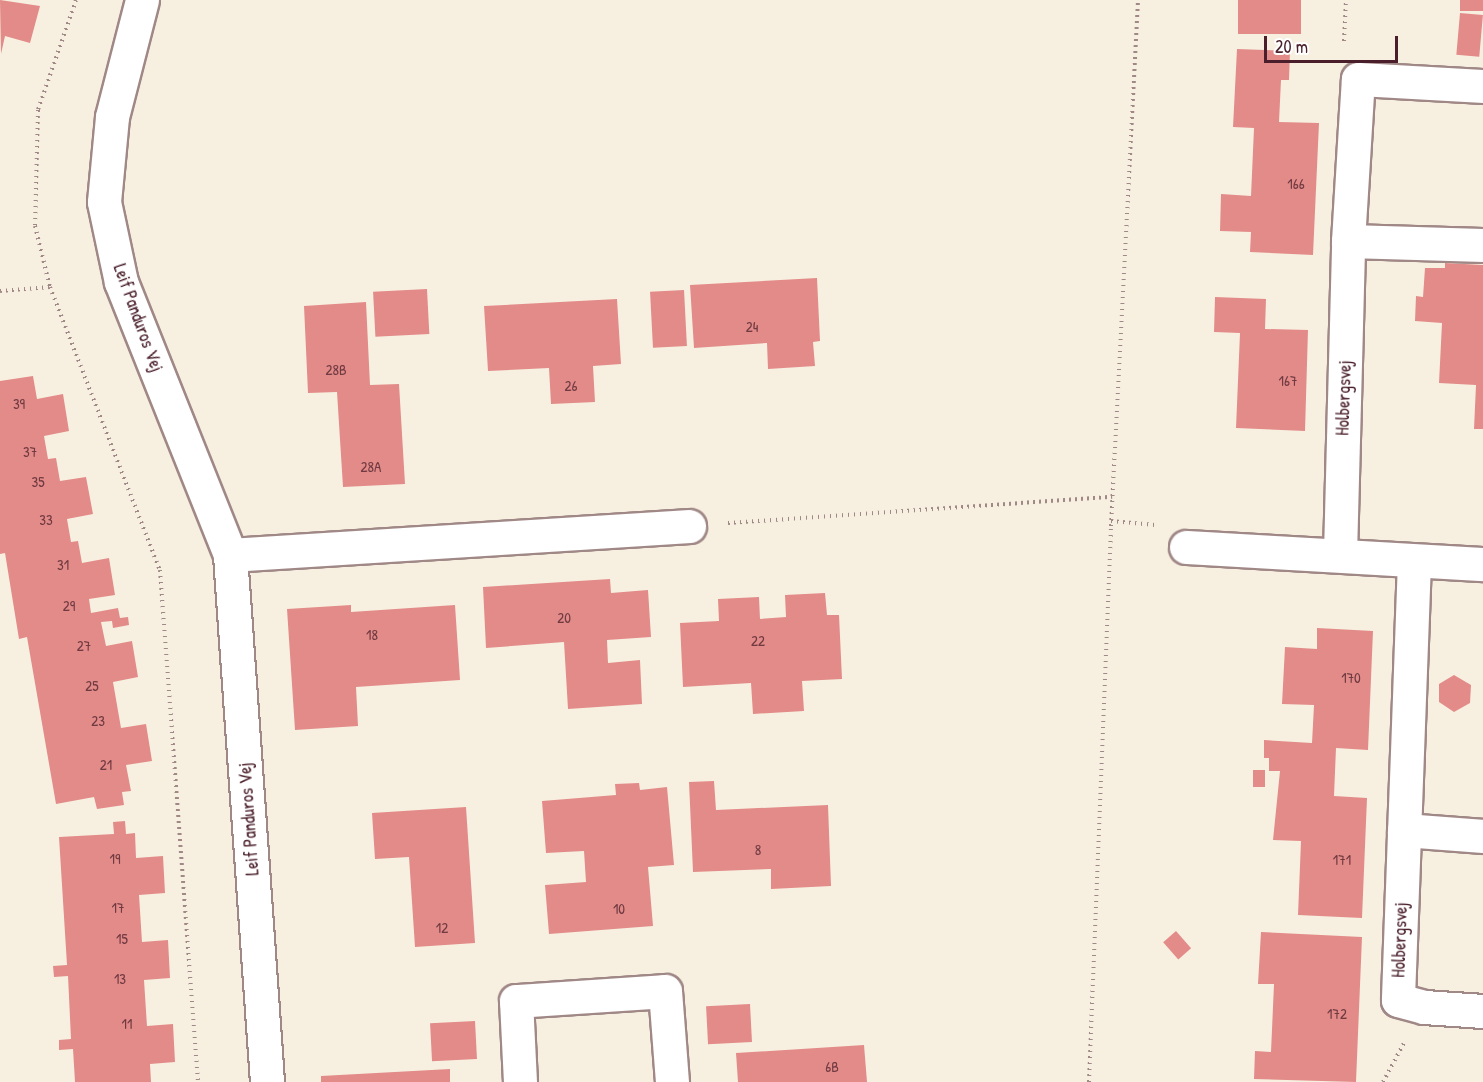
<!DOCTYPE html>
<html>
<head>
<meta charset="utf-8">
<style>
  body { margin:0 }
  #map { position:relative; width:1483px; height:1082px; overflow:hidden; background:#f7f0e1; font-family:"Patrick Hand",sans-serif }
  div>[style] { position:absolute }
  .building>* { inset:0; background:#e38b88; transform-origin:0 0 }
  .path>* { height:4px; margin-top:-2px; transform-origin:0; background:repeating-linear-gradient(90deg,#a08886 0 1.5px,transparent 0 6px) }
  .roads { filter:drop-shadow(2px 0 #a08886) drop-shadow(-2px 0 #a08886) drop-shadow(0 2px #a08886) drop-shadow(0 -2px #a08886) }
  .minor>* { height:33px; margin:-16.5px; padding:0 16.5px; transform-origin:16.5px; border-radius:16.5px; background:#fff }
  span { translate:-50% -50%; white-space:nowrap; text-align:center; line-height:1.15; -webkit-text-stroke:5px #fff; paint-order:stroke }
  .number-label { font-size:15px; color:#703a42 }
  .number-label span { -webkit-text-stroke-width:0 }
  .street-label { font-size:18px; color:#4a1f2b }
  .scale { position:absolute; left:1264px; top:36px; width:134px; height:27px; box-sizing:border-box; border:3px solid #4a1f2b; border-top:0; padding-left:8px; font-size:18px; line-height:21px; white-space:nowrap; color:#4a1f2b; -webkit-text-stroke:4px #fff; paint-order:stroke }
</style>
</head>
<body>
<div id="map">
  <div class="building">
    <div style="clip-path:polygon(0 0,40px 6px,30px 43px,5px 36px,1px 54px)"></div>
    <div style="left:1238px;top:0;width:63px;height:34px"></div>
    <div style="left:1460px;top:0;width:23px;height:11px"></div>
    <div style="left:1460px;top:13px;width:23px;height:42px;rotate:5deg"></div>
    <div style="clip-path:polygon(1237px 49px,1290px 51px,1289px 80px,1281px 80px,1279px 122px,1319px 123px,1313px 255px,1250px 252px,1251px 232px,1220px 231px,1221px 194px,1251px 196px,1254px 128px,1233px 127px)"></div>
    <div style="clip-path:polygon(1445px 263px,1483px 265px,1483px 429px,1474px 429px,1476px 385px,1439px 383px,1442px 323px,1415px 321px,1416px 296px,1423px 297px,1425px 268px,1445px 268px)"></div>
    <div style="clip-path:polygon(817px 278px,820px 341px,813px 342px,815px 366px,768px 369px,767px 343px,694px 348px,690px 285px)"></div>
    <div style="left:427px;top:289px;width:45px;height:54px;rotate:87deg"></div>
    <div style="left:684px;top:290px;width:56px;height:34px;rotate:87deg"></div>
    <div style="clip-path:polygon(1215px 297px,1266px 299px,1265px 329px,1308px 330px,1305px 431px,1236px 428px,1240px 333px,1214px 332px)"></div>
    <div style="clip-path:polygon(617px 299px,621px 364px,593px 366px,595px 402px,551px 404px,549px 368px,488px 371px,484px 306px)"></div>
    <div style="clip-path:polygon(366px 302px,370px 385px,399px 384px,405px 484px,343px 487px,337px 392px,308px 393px,304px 306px)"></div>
    <div style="clip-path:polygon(33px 376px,37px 399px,63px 394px,69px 431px,44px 436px,48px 459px,56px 458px,60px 481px,86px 477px,93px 514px,67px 519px,71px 542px,78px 541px,82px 563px,109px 558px,115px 595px,89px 599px,91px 613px,118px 608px,120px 618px,128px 617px,129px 625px,113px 628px,112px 621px,101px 622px,106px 646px,132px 641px,138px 677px,113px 682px,121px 728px,146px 724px,152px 761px,126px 765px,131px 791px,122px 792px,124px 805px,97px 809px,94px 797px,56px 804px,27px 637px,19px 639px,5px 553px,0 554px,0 381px)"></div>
    <div style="clip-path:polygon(610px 579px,611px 593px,648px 590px,651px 637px,607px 640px,608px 663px,640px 660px,642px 704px,568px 709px,564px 642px,486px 648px,483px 587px)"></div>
    <div style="clip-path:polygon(825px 593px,827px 615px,839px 615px,842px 679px,802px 681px,804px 711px,753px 714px,751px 683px,683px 687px,680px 623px,719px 621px,718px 599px,759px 597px,760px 619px,786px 617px,785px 595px)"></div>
    <div style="clip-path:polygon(351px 605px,351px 612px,455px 605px,460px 680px,356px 687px,358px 726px,295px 730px,287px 609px)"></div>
    <div style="clip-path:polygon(1317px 628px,1373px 631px,1368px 750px,1336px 748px,1334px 796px,1367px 798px,1362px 918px,1298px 915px,1301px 841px,1273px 840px,1280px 771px,1269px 771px,1269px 758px,1264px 758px,1264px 740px,1312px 743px,1314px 705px,1282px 704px,1285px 647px,1317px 649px)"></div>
    <div style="clip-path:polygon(1454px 675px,1471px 685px,1470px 703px,1454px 712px,1439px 702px,1439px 684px)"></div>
    <div style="left:1253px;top:770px;width:12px;height:17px"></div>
    <div style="clip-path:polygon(714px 781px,716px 810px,828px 805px,831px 886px,771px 889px,771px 869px,693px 872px,689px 782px)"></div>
    <div style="clip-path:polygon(639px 783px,640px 790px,667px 787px,674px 865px,648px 867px,653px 926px,549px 934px,545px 885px,586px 882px,584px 851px,546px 853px,542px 801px,616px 795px,615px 784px)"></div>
    <div style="clip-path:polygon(466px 807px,475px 943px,415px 947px,409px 857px,375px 859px,372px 813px)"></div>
    <div style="clip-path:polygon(125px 821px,126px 834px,135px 833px,136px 858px,163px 856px,165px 893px,139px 895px,142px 942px,168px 940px,170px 978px,144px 980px,147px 1026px,173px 1024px,175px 1062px,150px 1064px,151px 1082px,75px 1082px,73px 1049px,59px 1050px,59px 1040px,71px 1039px,68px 976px,54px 977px,53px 966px,67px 965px,59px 837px,114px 834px,113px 822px)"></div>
    <div style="left:1176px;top:931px;width:23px;height:17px;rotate:49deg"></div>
    <div style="clip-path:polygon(1261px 932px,1362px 937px,1356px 1082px,1254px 1079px,1255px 1051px,1271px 1052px,1274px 984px,1258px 984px)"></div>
    <div style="left:750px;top:1004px;width:38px;height:44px;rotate:87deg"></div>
    <div style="left:475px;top:1021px;width:38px;height:45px;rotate:87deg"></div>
    <div style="clip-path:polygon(864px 1045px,867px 1082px,738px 1082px,736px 1053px)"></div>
    <div style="clip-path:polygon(450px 1069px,450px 1082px,321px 1082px,321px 1076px)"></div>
  </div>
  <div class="path">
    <div style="left:76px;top:0;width:116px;rotate:109.1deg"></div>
    <div style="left:38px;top:110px;width:116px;rotate:91.5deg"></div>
    <div style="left:35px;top:226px;width:63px;rotate:76.2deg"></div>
    <div style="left:50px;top:287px;width:304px;rotate:68.8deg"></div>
    <div style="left:160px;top:570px;width:513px;rotate:85.76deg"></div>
    <div style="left:1344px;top:41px;width:41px;rotate:-87.2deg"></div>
    <div style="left:0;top:291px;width:50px;rotate:-4.6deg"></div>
    <div style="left:1111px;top:521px;width:44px;rotate:5.2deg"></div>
    <div style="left:728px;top:523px;width:385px;rotate:-3.9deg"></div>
    <div style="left:1089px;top:1082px;width:556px;rotate:-87.73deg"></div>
    <div style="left:1111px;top:526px;width:527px;rotate:-87.06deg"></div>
    <div style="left:1383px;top:1082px;width:44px;rotate:-61.7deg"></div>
  </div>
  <div class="roads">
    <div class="minor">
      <div style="left:142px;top:0;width:121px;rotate:104.4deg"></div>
      <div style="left:112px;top:117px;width:85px;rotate:95.4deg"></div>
      <div style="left:104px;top:202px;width:82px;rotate:78deg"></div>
      <div style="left:121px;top:282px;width:294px;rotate:68.2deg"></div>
      <div style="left:230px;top:555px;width:528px;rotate:85.98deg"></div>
      <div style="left:1348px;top:241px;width:135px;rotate:1.7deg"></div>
      <div style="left:1186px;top:547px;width:297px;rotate:3.3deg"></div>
      <div style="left:1340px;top:554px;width:313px;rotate:-88.5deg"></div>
      <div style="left:1348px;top:241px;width:162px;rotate:-86.5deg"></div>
      <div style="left:1358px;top:79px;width:125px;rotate:3.2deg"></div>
      <div style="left:230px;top:555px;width:460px;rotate:-3.6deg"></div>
      <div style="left:1414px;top:561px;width:439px;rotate:92.1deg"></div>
      <div style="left:1398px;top:1000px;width:27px;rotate:15deg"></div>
      <div style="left:1424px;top:1007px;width:59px;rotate:3.9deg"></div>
      <div style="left:1404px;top:830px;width:79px;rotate:4.3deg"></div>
      <div style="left:520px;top:1082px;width:81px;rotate:-92.8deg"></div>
      <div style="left:516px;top:1001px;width:149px;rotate:-3.8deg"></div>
      <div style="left:665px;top:991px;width:91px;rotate:85.6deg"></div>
    </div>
  </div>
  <div class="number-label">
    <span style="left:1296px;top:184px">166</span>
    <span style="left:752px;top:327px">24</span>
    <span style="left:336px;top:370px">28B</span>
    <span style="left:1288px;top:381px">167</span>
    <span style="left:571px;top:386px">26</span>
    <span style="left:19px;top:404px">39</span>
    <span style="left:30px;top:452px">37</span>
    <span style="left:371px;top:467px">28A</span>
    <span style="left:38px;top:482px">35</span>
    <span style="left:46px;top:520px">33</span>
    <span style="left:63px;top:565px">31</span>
    <span style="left:69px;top:606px">29</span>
    <span style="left:564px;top:618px">20</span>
    <span style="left:372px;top:635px">18</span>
    <span style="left:758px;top:641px">22</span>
    <span style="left:84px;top:646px">27</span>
    <span style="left:1351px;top:678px">170</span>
    <span style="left:92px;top:686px">25</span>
    <span style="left:98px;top:721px">23</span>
    <span style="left:106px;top:765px">21</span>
    <span style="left:758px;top:850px">8</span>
    <span style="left:115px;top:859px">19</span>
    <span style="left:1342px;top:860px">171</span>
    <span style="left:118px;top:908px">17</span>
    <span style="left:619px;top:909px">10</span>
    <span style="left:442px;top:928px">12</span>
    <span style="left:122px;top:939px">15</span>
    <span style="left:120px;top:979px">13</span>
    <span style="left:1337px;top:1014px">172</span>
    <span style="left:127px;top:1024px">11</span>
    <span style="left:832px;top:1067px">6B</span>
  </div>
  <div class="street-label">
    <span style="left:138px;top:318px;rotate:70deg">Leif Panduros Vej</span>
    <span style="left:1344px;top:398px;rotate:-88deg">Holbergsvej</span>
    <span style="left:249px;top:819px;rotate:-94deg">Leif Panduros Vej</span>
    <span style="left:1400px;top:940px;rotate:-88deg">Holbergsvej</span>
  </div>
  <div class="scale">20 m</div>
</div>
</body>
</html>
